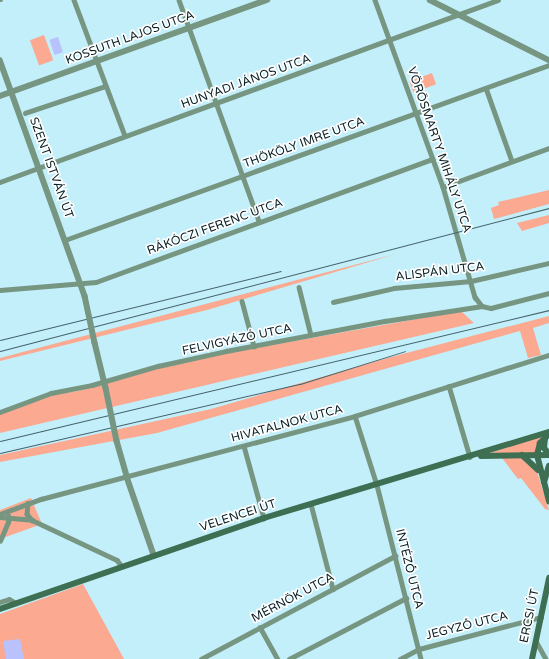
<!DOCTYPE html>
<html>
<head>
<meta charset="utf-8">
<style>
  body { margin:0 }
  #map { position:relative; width:549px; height:659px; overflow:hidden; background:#c3effb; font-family:"Varela Round",sans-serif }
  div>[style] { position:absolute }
  .green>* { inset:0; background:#fba990; transform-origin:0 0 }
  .water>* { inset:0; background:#b9c2fd; transform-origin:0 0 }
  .minor>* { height:4.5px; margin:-2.25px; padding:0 2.25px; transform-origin:2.25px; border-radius:2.25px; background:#769682 }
  .tertiary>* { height:5.5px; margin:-2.75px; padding:0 2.75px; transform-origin:2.75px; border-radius:2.75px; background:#769682 }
  .secondary>* { height:6px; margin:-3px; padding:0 3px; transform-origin:3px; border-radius:3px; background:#3e6f53 }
  .rail>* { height:1px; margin:-0.5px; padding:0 0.5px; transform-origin:0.5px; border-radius:0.5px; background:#446269 }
  .tertiary-bridge>* { height:5.5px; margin:-2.75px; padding:0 2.75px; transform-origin:2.75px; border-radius:2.75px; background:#769682 }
  span { translate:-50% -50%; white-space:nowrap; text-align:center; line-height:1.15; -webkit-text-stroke:3.5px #fff; paint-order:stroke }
  .street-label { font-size:12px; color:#071e23 }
</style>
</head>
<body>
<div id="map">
  <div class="green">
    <div style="left:44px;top:35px;width:27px;height:15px;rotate:70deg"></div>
    <div style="left:432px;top:73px;width:12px;height:24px;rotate:70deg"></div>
    <div style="clip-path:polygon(549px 190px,549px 204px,494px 219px,491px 208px,499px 205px,498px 202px)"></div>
    <div style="clip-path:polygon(549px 215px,549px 223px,522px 231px,517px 223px)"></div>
    <div style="clip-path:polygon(396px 254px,207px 310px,0 361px,0 358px)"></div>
    <div style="clip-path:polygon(461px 311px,474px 323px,0 433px,0 414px,53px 395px,78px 391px,158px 368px,227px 353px)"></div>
    <div style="clip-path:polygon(549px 316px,549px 323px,533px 328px,541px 355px,528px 358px,520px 331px,157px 433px,0 462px,0 455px,211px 409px,391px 357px)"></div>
    <div style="clip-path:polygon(542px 436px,535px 453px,490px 453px)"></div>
    <div style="clip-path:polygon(520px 456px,536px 468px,549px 510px,545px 509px,521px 478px,518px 479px,502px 458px)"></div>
    <div style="clip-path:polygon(31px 498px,42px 524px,0 539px,0 510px)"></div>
    <div style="clip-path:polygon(83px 584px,124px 659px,0 659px,0 614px)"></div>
  </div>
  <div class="water">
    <div style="left:58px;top:37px;width:16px;height:9px;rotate:72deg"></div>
    <div style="clip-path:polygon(20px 639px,24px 659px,6px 659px,3px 641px)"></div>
  </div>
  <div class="minor">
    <div style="left:0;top:0;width:1px"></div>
    <div style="left:74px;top:0;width:145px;rotate:69.4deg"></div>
    <div style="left:179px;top:0;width:235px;rotate:70.1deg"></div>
    <div style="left:375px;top:0;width:199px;rotate:70deg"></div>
    <div style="left:443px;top:187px;width:115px;rotate:73.8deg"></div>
    <div style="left:475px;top:297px;width:11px;rotate:52deg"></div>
    <div style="left:486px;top:88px;width:77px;rotate:70.4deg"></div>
    <div style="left:25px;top:113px;width:84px;rotate:-18.6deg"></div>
    <div style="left:0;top:182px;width:530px;rotate:-20.08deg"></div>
    <div style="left:443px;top:187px;width:113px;rotate:-20.2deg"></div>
    <div style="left:65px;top:240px;width:515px;rotate:-19.88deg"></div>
    <div style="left:299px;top:287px;width:49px;rotate:76deg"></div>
    <div style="left:0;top:290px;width:96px;rotate:-4.8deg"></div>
    <div style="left:96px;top:282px;width:358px;rotate:-20.1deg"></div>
    <div style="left:242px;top:301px;width:47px;rotate:75.1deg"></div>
    <div style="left:333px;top:302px;width:63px;rotate:-12.9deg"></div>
    <div style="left:394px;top:288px;width:77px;rotate:-5.2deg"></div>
    <div style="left:471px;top:281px;width:80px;rotate:-13deg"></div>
    <div style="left:449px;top:386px;width:74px;rotate:73.5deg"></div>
    <div style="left:0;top:412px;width:54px;rotate:-20.4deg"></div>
    <div style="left:51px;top:393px;width:42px;rotate:-11deg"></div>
    <div style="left:92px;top:385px;width:69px;rotate:-16.1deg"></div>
    <div style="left:158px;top:366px;width:70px;rotate:-12.4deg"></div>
    <div style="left:226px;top:351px;width:162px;rotate:-10.7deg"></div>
    <div style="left:385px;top:321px;width:98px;rotate:-8.8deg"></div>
    <div style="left:482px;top:306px;width:9px;rotate:13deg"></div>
    <div style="left:491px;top:308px;width:60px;rotate:-14.5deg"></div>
    <div style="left:355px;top:416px;width:72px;rotate:72.3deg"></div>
    <div style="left:377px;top:485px;width:179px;rotate:75.8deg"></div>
    <div style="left:244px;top:446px;width:75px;rotate:74.5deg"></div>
    <div style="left:28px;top:503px;width:11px;rotate:95deg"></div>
    <div style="left:27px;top:514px;width:8px;rotate:50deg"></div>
    <div style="left:32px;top:520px;width:94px;rotate:25.2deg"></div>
    <div style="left:117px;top:560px;width:6px;rotate:51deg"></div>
    <div style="left:311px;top:504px;width:88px;rotate:75.5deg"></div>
    <div style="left:0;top:514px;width:44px;rotate:-20.1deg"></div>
    <div style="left:41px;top:499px;width:325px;rotate:-14.8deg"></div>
    <div style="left:355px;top:416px;width:203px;rotate:-17.5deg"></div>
    <div style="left:0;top:517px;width:32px;rotate:5deg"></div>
    <div style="left:0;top:541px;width:21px;rotate:-67deg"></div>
    <div style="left:8px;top:522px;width:6px;rotate:-90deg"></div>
    <div style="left:0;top:602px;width:9px;rotate:-18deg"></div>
    <div style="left:9px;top:599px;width:8px;rotate:30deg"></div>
    <div style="left:260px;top:627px;width:37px;rotate:61deg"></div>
    <div style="left:536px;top:641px;width:21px;rotate:61deg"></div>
    <div style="left:201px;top:659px;width:220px;rotate:-28deg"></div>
    <div style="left:289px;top:659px;width:132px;rotate:-27.5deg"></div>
    <div style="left:400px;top:659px;width:21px;rotate:-28deg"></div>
    <div style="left:419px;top:649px;width:126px;rotate:-14.7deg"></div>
  </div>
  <div class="tertiary">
    <div style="left:430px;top:0;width:133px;rotate:26.8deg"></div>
    <div style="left:0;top:60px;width:251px;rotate:70.2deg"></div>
    <div style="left:0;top:96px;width:284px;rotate:-19.8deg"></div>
    <div style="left:95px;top:343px;width:46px;rotate:76.3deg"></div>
    <div style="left:117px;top:441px;width:37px;rotate:74deg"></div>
    <div style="left:127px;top:477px;width:83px;rotate:70.9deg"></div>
  </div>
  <div class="secondary">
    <div style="left:549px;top:434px;width:13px;rotate:135deg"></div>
    <div style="left:540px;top:443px;width:12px;rotate:104deg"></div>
    <div style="left:537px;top:455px;width:48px;rotate:75.4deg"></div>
    <div style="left:545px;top:438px;width:10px;rotate:96deg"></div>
    <div style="left:544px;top:448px;width:8px;rotate:50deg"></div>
    <div style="left:522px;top:455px;width:22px;rotate:43deg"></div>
    <div style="left:481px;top:456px;width:68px;rotate:-0.8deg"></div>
    <div style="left:544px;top:482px;width:17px;rotate:-73deg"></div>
    <div style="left:0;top:609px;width:279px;rotate:-19deg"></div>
    <div style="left:264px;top:518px;width:298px;rotate:-16.8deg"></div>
    <div style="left:532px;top:659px;width:83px;rotate:-78.1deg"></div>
  </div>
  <div class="rail">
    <div style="left:0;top:340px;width:289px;rotate:-13.8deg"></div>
    <div style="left:0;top:351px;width:567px;rotate:-14.6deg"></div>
    <div style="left:0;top:441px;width:564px;rotate:-13.42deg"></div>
    <div style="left:0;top:453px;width:308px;rotate:-13deg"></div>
    <div style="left:300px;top:384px;width:110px;rotate:-17.4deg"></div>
  </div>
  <div class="tertiary-bridge">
    <div style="left:85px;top:296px;width:48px;rotate:78deg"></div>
    <div style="left:106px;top:388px;width:54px;rotate:78.3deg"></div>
  </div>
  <div class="street-label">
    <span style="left:130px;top:38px;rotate:-20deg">KOSSUTH LAJOS UTCA</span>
    <span style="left:246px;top:82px;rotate:-20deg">HUNYADI JÁNOS UTCA</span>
    <span style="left:304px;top:143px;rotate:-20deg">THÖKÖLY IMRE UTCA</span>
    <span style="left:439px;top:150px;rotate:71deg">VÖRÖSMARTY MIHÁLY UTCA</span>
    <span style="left:51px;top:168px;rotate:70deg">SZENT ISTVÁN ÚT</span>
    <span style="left:215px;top:227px;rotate:-20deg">RÁKÓCZI FERENC UTCA</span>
    <span style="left:440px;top:272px;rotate:-7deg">ALISPÁN UTCA</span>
    <span style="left:237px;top:340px;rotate:-12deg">FELVIGYÁZÓ UTCA</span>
    <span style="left:287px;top:424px;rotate:-15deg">HIVATALNOK UTCA</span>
    <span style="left:238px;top:516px;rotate:-18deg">VELENCEI ÚT</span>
    <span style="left:409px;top:569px;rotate:76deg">INTÉZŐ UTCA</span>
    <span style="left:293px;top:598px;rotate:-28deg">MÉRNÖK UTCA</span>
    <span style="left:530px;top:616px;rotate:-78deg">ERCSI ÚT</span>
    <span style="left:467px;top:626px;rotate:-14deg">JEGYZŐ UTCA</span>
  </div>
</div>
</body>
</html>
